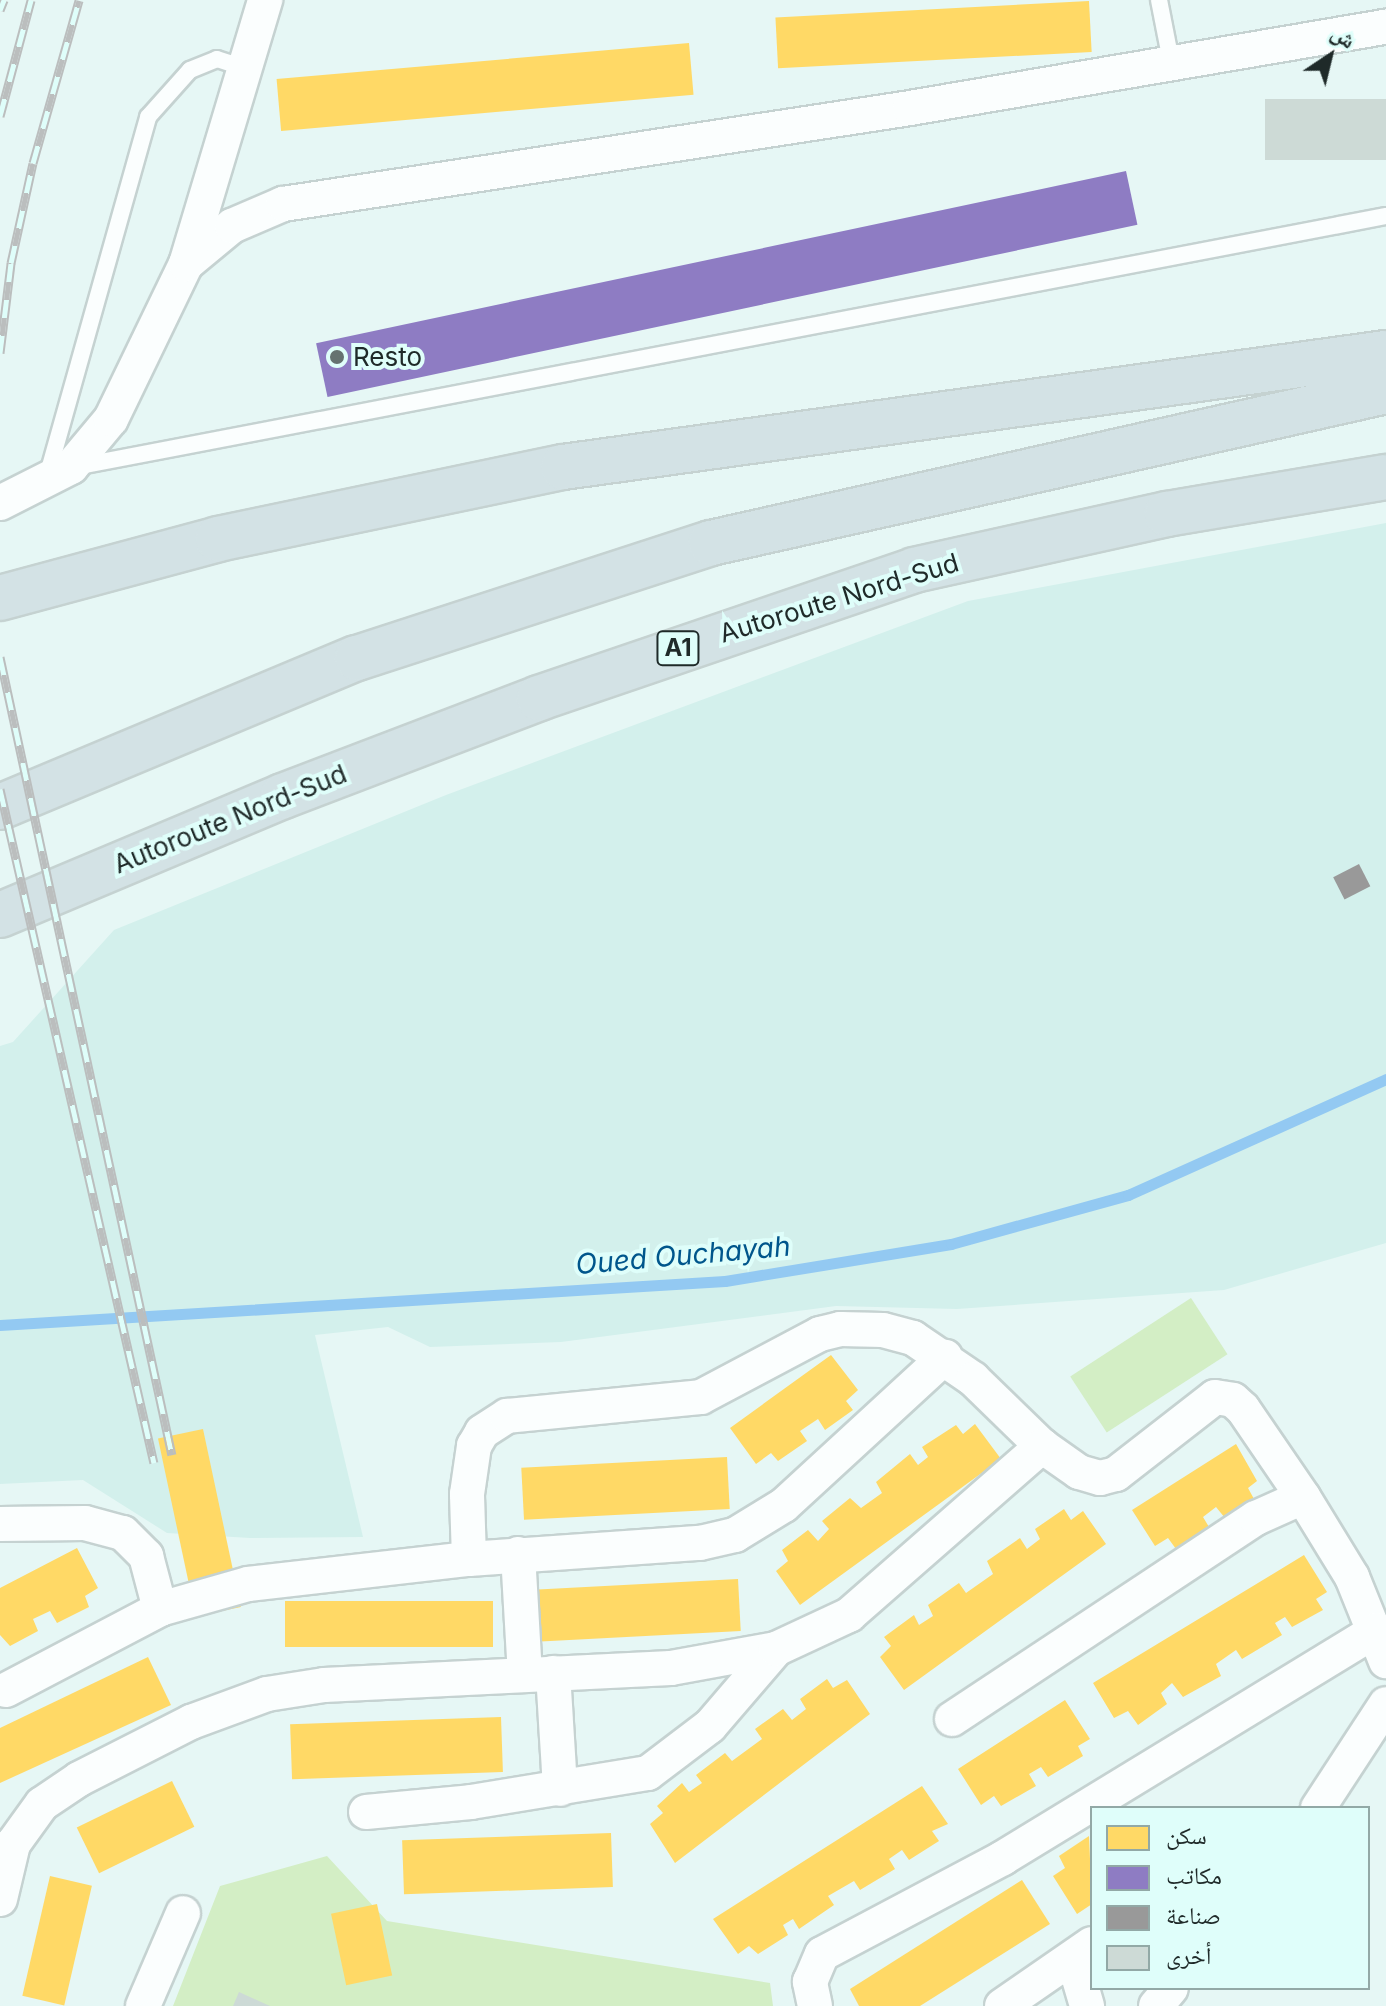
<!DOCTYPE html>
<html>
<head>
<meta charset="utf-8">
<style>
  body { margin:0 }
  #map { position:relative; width:1386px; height:2006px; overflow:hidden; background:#e6f7f5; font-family:Inter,"Noto Naskh Arabic",sans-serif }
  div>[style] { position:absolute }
  .built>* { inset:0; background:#d3f0ec }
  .green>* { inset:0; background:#d3eec5; transform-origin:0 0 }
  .homes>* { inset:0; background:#ffd966; transform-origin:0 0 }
  .offices>* { inset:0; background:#8e7cc3; transform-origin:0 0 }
  .industry>* { inset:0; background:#999; transform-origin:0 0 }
  .stream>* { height:11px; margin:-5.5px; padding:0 5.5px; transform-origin:5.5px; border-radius:5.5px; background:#93c9f2 }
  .building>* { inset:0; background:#cddad6; transform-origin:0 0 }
  .roads { filter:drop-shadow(2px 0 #c5d2d1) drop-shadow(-2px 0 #c5d2d1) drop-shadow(0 2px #c5d2d1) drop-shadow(0 -2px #c5d2d1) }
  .lane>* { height:16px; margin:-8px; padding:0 8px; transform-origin:8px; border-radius:8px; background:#fbfefe }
  .street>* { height:34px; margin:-17px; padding:0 17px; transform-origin:17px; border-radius:17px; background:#fbfefe }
  .highway>* { height:44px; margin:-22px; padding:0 22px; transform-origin:22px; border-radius:22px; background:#d3e2e5 }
  .rail>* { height:9px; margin-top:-4.5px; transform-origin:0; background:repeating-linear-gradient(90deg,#dffefa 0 18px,#bbbebe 0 36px); box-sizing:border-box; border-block:2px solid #bbbebe }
  .dots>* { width:22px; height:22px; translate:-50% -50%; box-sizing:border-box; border:4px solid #dffefa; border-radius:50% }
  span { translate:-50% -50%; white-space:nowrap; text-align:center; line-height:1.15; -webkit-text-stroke:8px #dffefa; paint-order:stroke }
  .shield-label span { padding:2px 6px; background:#dffefa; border:2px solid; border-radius:6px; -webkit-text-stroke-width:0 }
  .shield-label { font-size:24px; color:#1f2a29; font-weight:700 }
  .poi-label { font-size:26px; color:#1f2a29 }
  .left { translate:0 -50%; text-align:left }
  .street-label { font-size:26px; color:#1f2a29 }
  .water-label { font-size:28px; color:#00568c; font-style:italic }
  .legend { position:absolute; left:1090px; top:1806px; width:280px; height:184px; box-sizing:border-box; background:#dffefa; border:2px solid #92a9a6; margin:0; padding:10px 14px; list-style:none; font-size:24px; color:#1f2a29 }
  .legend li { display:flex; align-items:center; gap:16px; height:40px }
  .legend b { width:40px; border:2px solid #92a9a6 }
  .north { position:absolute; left:1290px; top:16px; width:80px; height:80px; -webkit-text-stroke:6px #dffefa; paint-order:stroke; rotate:35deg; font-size:22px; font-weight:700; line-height:32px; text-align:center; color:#1f2a29 }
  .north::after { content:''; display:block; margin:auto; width:28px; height:36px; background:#1f2a29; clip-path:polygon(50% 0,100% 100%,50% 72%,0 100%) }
</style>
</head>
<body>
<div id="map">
  <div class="built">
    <div style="clip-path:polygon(1386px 523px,1386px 1243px,1224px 1290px,957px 1309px,836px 1306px,561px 1342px,430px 1347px,388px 1327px,315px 1335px,363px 1537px,250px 1538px,167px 1533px,83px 1480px,0 1484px,0 1046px,13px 1042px,114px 930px,446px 795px,968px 601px)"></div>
  </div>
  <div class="green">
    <div style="left:1191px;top:1298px;width:67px;height:144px;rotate:57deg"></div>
    <div style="clip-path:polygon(327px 1856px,387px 1921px,770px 1983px,773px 2006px,173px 2006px,220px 1886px)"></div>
  </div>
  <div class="homes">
    <div style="left:1089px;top:1px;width:51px;height:314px;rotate:87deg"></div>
    <div style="left:689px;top:43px;width:52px;height:414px;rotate:85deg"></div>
    <div style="clip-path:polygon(831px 1355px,858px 1390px,846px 1401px,853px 1410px,825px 1430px,818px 1419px,800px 1431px,807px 1441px,778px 1461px,771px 1453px,756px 1464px,730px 1428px)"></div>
    <div style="clip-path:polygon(975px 1424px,1001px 1459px,800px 1605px,776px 1571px,788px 1561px,782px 1550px,808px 1530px,818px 1541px,829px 1529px,822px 1521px,850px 1498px,861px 1508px,882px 1493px,876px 1482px,910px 1454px,918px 1465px,928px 1457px,922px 1447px,956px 1425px,963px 1434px)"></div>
    <div style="left:203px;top:1429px;width:182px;height:46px;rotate:78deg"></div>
    <div style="clip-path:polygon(1236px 1444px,1257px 1481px,1248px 1488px,1254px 1499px,1225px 1518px,1216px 1507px,1203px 1517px,1209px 1527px,1176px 1549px,1168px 1538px,1155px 1546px,1132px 1510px)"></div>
    <div style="left:727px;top:1457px;width:52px;height:206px;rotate:87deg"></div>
    <div style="clip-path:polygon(1064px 1509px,1071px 1520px,1083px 1511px,1106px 1544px,904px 1690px,880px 1657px,891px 1646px,884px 1637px,914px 1615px,919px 1625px,933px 1616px,928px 1605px,959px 1583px,966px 1593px,993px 1574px,987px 1561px,1020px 1538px,1027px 1549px,1040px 1539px,1035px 1529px)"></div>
    <div style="clip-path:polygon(77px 1548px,98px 1588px,85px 1596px,89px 1607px,57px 1623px,50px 1611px,33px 1619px,38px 1631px,10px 1646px,0 1635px,0 1588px)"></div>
    <div style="clip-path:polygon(1304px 1555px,1327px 1592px,1316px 1599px,1323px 1610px,1292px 1627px,1285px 1617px,1275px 1623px,1282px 1635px,1242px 1659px,1236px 1650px,1216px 1664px,1221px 1676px,1183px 1697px,1172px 1683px,1161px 1693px,1167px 1704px,1138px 1725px,1128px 1711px,1114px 1718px,1093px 1683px)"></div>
    <div style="left:738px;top:1579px;width:52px;height:205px;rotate:87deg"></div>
    <div style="left:493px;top:1601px;width:46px;height:208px;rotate:90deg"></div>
    <div style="clip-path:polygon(148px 1657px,171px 1705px,0 1783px,0 1728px)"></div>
    <div style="clip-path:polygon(827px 1679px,833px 1688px,847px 1680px,870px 1714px,675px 1863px,650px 1824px,663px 1813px,657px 1806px,682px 1783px,689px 1792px,702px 1783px,696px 1775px,725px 1753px,732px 1761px,762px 1739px,755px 1729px,783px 1709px,792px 1720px,806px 1709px,800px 1699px)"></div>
    <div style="clip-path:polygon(1065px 1700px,1090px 1739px,1078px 1746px,1083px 1756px,1048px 1777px,1041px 1767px,1029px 1774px,1036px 1786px,1001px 1806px,994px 1796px,981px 1805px,958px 1769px)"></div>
    <div style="left:501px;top:1717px;width:55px;height:211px;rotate:88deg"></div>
    <div style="left:172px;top:1781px;width:51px;height:106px;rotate:64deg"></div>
    <div style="clip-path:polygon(922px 1786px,948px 1824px,932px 1831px,939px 1841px,909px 1860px,902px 1850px,889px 1859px,895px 1869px,860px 1890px,854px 1881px,828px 1896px,834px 1905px,799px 1929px,793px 1919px,783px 1925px,788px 1935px,758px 1954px,749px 1946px,738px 1954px,713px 1919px)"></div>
    <div style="left:611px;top:1833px;width:54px;height:209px;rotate:88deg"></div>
    <div style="clip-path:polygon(1089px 1836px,1092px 1904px,1077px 1914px,1053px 1876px,1065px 1868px,1059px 1856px)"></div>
    <div style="left:50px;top:1876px;width:43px;height:123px;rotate:13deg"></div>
    <div style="clip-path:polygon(1022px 1880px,1050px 1924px,920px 2006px,859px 2006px,850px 1989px)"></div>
    <div style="left:377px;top:1904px;width:73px;height:47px;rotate:78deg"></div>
  </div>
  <div class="offices">
    <div style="left:1126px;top:171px;width:55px;height:828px;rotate:78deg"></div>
  </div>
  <div class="industry">
    <div style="left:1359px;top:864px;width:25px;height:29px;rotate:63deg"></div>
  </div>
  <div class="stream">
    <div style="left:0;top:1325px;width:726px;rotate:-3.47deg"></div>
    <div style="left:725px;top:1281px;width:229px;rotate:-9.3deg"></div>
    <div style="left:951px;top:1244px;width:184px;rotate:-15.5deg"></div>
    <div style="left:1128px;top:1195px;width:283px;rotate:-24.2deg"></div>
  </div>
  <div class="building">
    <div style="left:1386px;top:99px;width:61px;height:121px;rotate:90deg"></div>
    <div style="clip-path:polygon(239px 1992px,270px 2006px,233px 2006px)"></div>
  </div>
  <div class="roads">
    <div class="lane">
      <div style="left:1159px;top:0;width:67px;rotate:78.9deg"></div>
      <div style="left:75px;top:467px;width:1335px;rotate:-10.84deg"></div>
      <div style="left:47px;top:477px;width:374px;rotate:-74.3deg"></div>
      <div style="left:148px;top:117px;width:63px;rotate:-48.2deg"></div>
      <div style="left:190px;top:70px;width:29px;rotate:-22deg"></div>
      <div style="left:217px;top:59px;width:32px;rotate:18deg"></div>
    </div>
    <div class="street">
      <div style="left:186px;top:264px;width:60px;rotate:-39.6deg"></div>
      <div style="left:232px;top:226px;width:56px;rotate:-23.3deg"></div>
      <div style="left:283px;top:204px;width:634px;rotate:-8.7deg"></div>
      <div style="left:910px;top:108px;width:483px;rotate:-9.7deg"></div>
      <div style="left:0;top:503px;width:80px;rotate:-26.9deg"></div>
      <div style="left:71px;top:467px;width:62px;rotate:-50.2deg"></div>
      <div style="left:111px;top:419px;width:172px;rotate:-64.2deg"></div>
      <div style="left:186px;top:264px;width:276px;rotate:-73.3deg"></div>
      <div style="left:0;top:1524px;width:85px;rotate:-0.7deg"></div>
      <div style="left:85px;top:1523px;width:39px;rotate:15deg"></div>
      <div style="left:123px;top:1533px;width:33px;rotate:45deg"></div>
      <div style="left:146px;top:1556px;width:55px;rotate:75.2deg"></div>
      <div style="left:518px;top:1554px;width:121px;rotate:86.7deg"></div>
      <div style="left:469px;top:1559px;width:65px;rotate:-91.8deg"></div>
      <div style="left:467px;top:1494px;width:49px;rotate:-81.7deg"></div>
      <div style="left:474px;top:1446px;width:16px;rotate:-60deg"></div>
      <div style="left:482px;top:1432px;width:30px;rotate:-33deg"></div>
      <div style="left:507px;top:1416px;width:195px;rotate:-5.6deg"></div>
      <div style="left:701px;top:1397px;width:135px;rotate:-27.9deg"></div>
      <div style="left:820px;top:1334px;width:21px;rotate:-14deg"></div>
      <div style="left:840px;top:1329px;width:43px;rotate:1.3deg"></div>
      <div style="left:883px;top:1330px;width:31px;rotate:15deg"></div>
      <div style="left:913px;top:1338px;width:73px;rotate:34.3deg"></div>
      <div style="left:973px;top:1379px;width:96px;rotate:44.2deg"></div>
      <div style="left:553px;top:1673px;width:116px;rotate:86.5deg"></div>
      <div style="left:6px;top:1690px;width:174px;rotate:-27.7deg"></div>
      <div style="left:160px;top:1609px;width:91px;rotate:-15.9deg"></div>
      <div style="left:248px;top:1584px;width:222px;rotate:-6.5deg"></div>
      <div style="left:469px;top:1559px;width:232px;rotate:-4deg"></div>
      <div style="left:700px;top:1543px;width:36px;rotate:-13deg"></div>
      <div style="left:735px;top:1535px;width:57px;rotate:-31.5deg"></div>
      <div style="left:784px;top:1505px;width:219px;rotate:-42.6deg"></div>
      <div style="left:952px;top:1719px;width:364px;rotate:-33.5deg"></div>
      <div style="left:1256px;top:1518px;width:51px;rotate:-24.1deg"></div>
      <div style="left:1318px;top:1808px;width:124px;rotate:-56.8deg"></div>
      <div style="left:366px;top:1812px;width:105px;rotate:-5.4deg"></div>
      <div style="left:471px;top:1802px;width:179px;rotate:-9.3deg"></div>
      <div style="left:648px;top:1773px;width:78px;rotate:-37.2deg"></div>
      <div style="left:710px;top:1726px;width:101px;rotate:-49.4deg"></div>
      <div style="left:0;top:1899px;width:57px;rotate:-76.7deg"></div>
      <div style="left:13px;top:1844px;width:49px;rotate:-54.1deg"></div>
      <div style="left:42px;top:1804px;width:45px;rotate:-34deg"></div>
      <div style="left:79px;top:1779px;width:126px;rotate:-27deg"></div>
      <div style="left:191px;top:1722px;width:81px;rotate:-20.2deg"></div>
      <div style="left:267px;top:1694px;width:58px;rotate:-9deg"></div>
      <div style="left:324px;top:1685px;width:347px;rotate:-2.8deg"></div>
      <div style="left:671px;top:1668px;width:107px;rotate:-10.3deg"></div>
      <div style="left:776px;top:1649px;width:81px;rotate:-25deg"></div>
      <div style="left:849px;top:1615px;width:257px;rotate:-41.2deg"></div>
      <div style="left:1042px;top:1446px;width:45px;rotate:35.1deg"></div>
      <div style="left:1079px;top:1472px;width:22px;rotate:16deg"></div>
      <div style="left:1100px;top:1478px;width:16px;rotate:-14deg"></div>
      <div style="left:1116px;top:1474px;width:125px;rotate:-37.9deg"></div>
      <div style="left:1215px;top:1397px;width:18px;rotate:9deg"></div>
      <div style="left:1233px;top:1400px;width:13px;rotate:42deg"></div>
      <div style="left:1243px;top:1409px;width:107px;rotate:55.7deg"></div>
      <div style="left:1303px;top:1497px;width:94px;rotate:58.5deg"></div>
      <div style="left:1352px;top:1577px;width:91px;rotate:68deg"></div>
      <div style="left:1073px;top:1958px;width:50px;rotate:73.7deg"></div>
      <div style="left:143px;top:2006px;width:101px;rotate:-66.7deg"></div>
      <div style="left:815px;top:2006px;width:25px;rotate:-102deg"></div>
      <div style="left:810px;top:1982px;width:30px;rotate:-67deg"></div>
      <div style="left:822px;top:1954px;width:205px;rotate:-27.9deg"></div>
      <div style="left:1003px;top:1858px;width:438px;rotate:-31.4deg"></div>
      <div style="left:1002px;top:2006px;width:109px;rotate:-34.6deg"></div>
      <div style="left:1156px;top:2006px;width:23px;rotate:-50deg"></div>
    </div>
    <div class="highway">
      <div style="left:0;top:598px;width:226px;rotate:-15.1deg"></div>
      <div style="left:218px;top:539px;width:352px;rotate:-11.8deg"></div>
      <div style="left:563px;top:467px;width:831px;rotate:-7.89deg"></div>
      <div style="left:0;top:807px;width:387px;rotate:-22.7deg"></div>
      <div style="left:357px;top:658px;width:372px;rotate:-18deg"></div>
      <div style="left:711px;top:543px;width:692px;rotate:-12.69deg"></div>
      <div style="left:0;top:915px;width:307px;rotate:-22.8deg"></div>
      <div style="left:283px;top:796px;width:274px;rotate:-20.9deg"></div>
      <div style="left:539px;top:698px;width:396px;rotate:-18.8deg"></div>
      <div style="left:914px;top:570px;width:259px;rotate:-12.5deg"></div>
      <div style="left:1167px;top:514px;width:222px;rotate:-9.6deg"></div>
    </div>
  </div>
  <div class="rail">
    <div style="left:0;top:10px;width:11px;rotate:-68deg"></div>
    <div style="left:0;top:116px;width:120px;rotate:-75deg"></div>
    <div style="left:0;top:353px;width:91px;rotate:-83deg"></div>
    <div style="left:11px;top:263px;width:102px;rotate:-77.6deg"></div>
    <div style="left:33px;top:163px;width:169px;rotate:-74.2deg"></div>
    <div style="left:0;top:657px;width:816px;rotate:77.84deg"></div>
    <div style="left:0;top:789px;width:691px;rotate:77.13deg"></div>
  </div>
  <div class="dots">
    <div style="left:337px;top:357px;background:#657270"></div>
  </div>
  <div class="shield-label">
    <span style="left:678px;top:648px">A1</span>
  </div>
  <div class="poi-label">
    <span class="left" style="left:353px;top:357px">Resto</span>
  </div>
  <div class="street-label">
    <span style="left:839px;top:598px;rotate:-17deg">Autoroute Nord-Sud</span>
    <span style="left:230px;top:819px;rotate:-22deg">Autoroute Nord-Sud</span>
  </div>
  <div class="water-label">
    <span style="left:683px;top:1255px;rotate:-5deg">Oued Ouchayah</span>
  </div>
  <ul class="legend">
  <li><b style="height:22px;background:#ffd966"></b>سكن</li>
  <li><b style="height:22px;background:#8e7cc3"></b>مكاتب</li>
  <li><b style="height:22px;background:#999"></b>صناعة</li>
  <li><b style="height:22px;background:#cddad6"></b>أخرى</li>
  </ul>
  <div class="north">ش</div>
</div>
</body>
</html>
